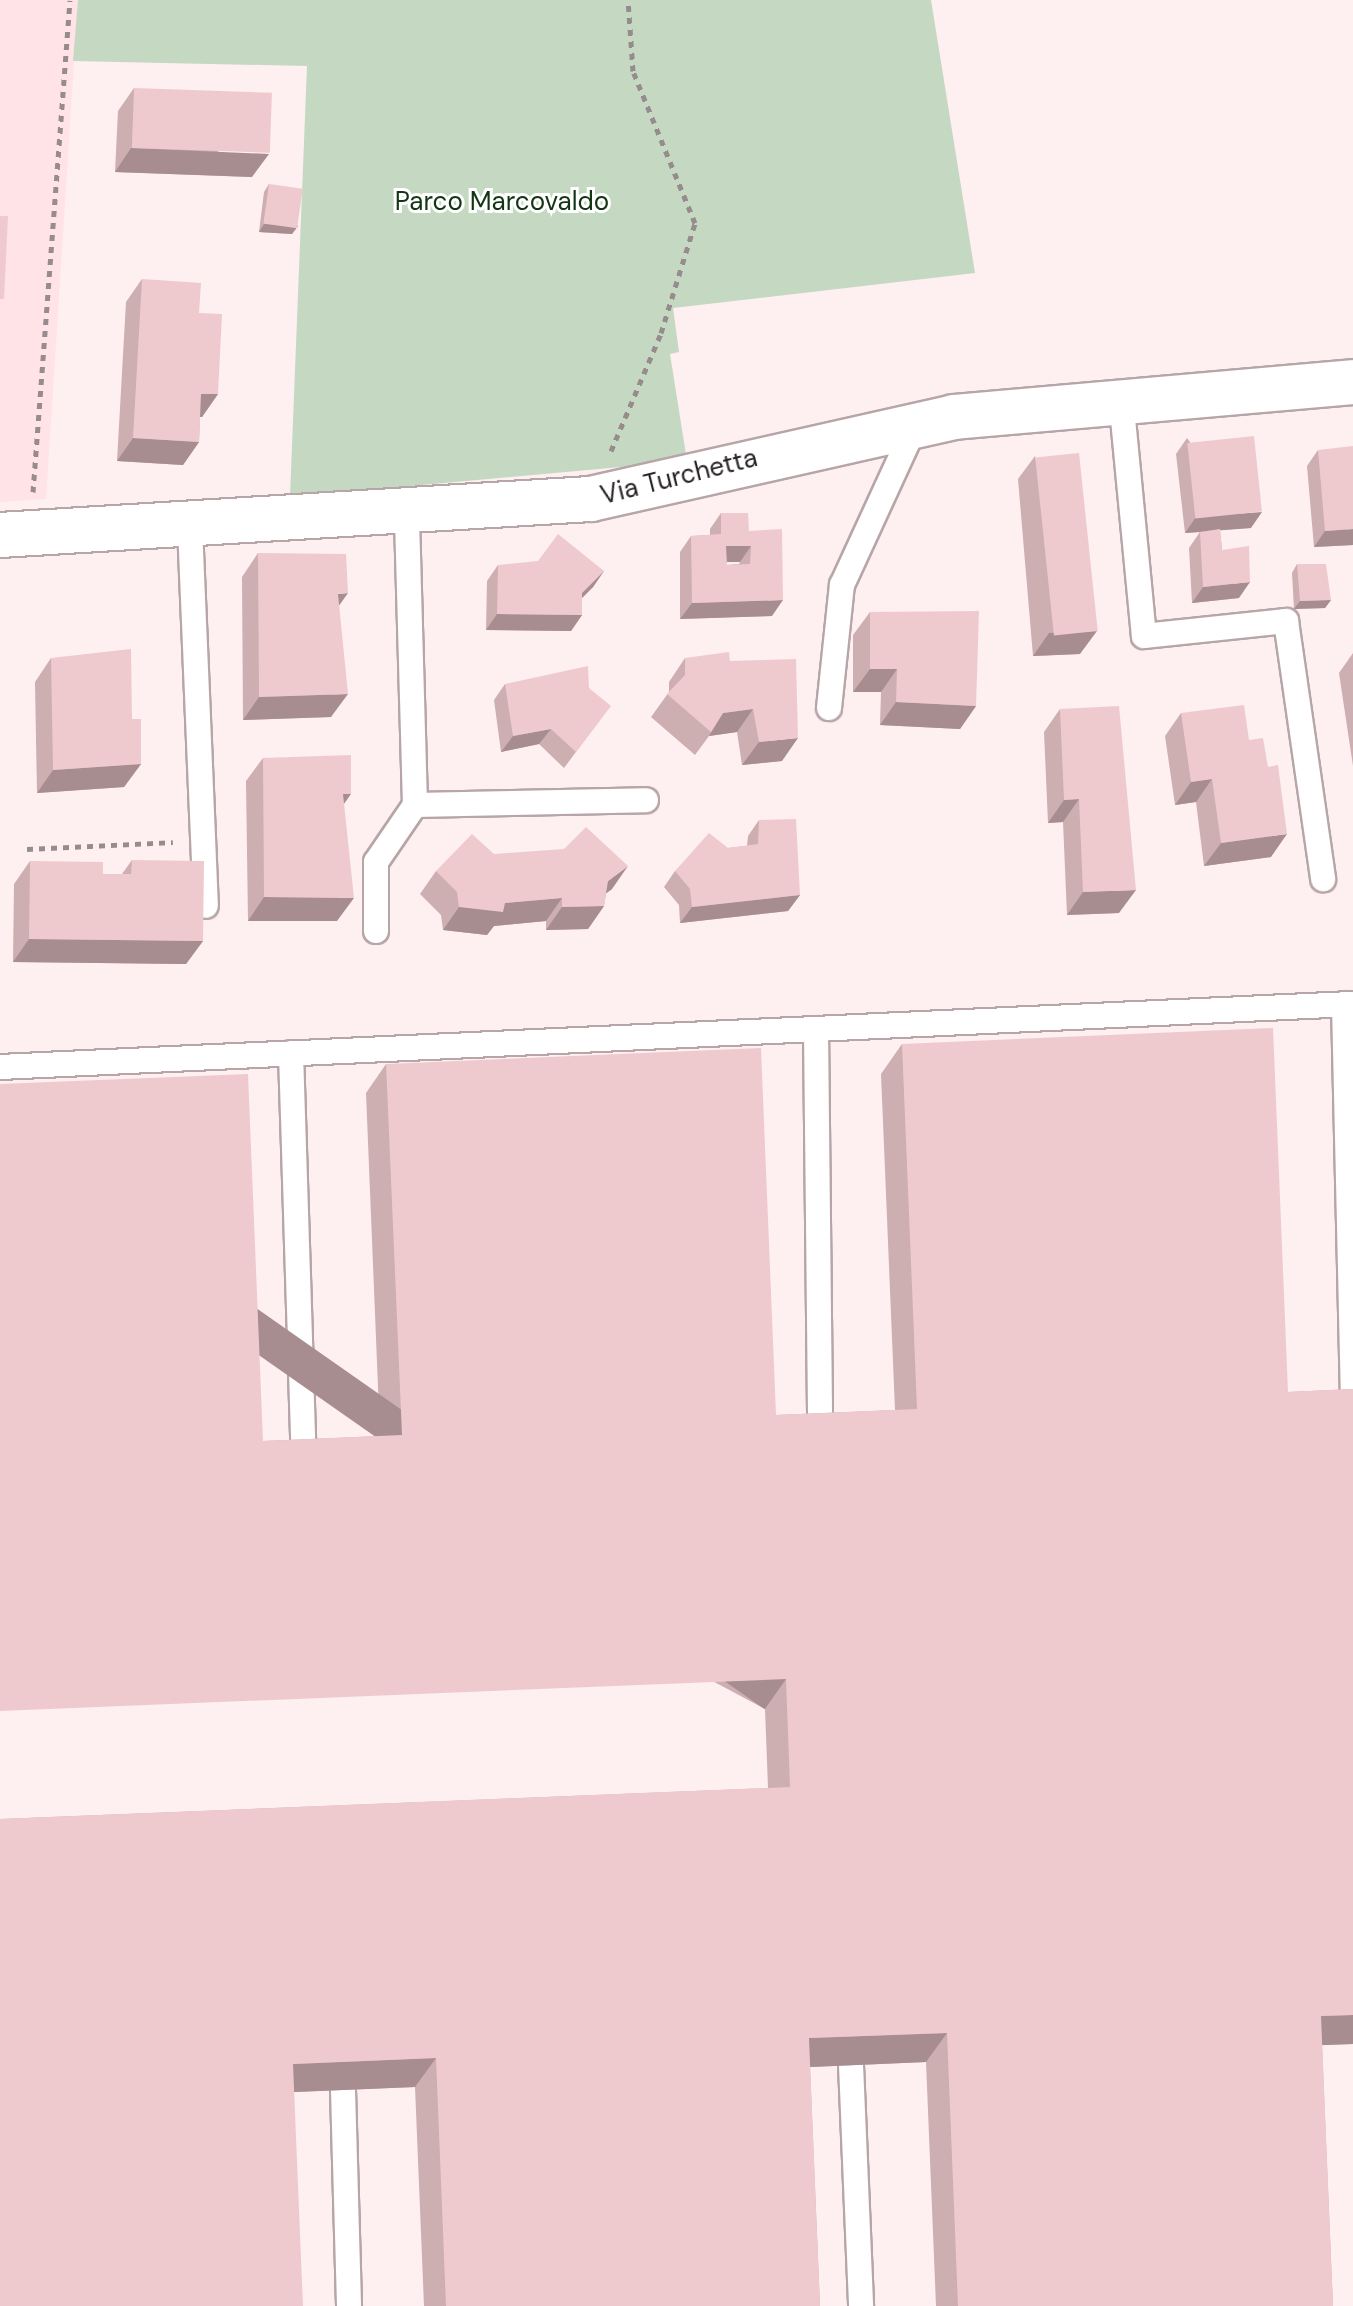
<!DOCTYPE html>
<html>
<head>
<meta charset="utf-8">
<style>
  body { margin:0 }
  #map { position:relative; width:1353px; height:2306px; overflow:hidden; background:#feeff1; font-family:"DM Sans",sans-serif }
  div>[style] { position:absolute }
  .built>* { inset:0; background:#ffe3e6 }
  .green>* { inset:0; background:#c4d8c2 }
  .path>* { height:5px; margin-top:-2.5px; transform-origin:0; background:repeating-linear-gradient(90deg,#968b8d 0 6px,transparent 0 12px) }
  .roads { filter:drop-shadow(2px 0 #b7a5a7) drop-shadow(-2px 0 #b7a5a7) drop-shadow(0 2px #b7a5a7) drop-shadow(0 -2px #b7a5a7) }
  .lane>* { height:24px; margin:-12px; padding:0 12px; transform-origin:12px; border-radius:12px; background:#fff }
  .street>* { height:44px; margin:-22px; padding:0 22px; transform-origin:22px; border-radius:22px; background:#fff }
  .wall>* { inset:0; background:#cdaeb1 }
  .shaded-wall>* { inset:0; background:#a78d90; transform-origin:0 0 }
  .building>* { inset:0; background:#eecace; transform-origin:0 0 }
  span { translate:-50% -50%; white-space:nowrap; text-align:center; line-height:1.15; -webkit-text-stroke:6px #fff; paint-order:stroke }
  .park-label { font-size:26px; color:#133513 }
  .street-label { font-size:26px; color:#2a2324 }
</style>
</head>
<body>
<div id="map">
  <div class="built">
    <div style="clip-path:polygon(0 0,78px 0,46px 499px,0 502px)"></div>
  </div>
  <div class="green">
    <div style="clip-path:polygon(78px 0,931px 0,975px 273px,673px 308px,679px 352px,670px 354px,687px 461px,290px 497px,307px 66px,73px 61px)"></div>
  </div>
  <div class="path">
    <div style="left:611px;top:451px;width:128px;rotate:-67deg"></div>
    <div style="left:661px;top:333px;width:115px;rotate:-72.8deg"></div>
    <div style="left:695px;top:223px;width:164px;rotate:-112.2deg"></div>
    <div style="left:633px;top:71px;width:71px;rotate:-94deg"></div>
    <div style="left:33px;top:492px;width:493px;rotate:-85.7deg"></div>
    <div style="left:27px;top:849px;width:146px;rotate:-2.7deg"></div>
  </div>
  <div class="roads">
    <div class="lane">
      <div style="left:1121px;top:398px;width:239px;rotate:84.5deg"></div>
      <div style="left:1144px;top:636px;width:143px;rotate:-6deg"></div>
      <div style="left:1286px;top:621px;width:261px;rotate:81.8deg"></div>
      <div style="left:190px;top:527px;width:379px;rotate:87.6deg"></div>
      <div style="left:829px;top:708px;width:124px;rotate:-84deg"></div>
      <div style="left:842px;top:585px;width:177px;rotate:-65.3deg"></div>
      <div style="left:415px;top:805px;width:231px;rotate:-1.2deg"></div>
      <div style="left:376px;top:931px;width:69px;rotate:-90deg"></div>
      <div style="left:376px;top:862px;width:69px;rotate:-55.6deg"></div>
      <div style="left:415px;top:805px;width:291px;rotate:-91.6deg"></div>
      <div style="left:1344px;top:1004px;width:405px;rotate:88.7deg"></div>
      <div style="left:816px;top:1029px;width:413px;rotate:89.4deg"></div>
      <div style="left:291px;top:1053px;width:415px;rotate:88.2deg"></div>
      <div style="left:0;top:1067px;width:1354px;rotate:-2.67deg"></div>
      <div style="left:851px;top:2065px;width:241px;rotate:87.6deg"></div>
      <div style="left:343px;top:2090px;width:216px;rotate:88.4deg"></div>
    </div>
    <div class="street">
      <div style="left:0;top:535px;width:592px;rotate:-3.49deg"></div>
      <div style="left:591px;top:499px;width:372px;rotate:-12.7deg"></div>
      <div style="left:954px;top:417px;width:401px;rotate:-5deg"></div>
    </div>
  </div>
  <div class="wall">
    <div style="clip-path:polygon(134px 88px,252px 177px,115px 172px,118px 111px)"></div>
    <div style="clip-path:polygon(269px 184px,298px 226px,292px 234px,259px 232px,264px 192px)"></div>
    <div style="clip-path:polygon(142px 279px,199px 313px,218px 394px,202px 417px,200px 417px,199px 442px,183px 465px,117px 461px,126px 302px)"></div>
    <div style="clip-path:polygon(1187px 438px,1251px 528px,1220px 530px,1222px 550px,1239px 598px,1192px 603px,1189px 548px,1200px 532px,1202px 532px,1185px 533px,1176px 454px)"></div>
    <div style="clip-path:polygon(1318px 450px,1353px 545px,1314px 547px,1307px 466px)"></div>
    <div style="clip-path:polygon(1035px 456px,1080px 654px,1033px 656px,1018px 479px)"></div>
    <div style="clip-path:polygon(evenodd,721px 513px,749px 531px,772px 616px,680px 619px,680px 552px,691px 536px,710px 535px,710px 529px,721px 513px,727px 562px,740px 562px,739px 564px,727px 565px,727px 562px)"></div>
    <div style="clip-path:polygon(258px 553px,339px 605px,331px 717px,243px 720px,242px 577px)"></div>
    <div style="clip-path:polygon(1297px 564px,1331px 600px,1325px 608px,1294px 609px,1292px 573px)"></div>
    <div style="clip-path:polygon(498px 565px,604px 571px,593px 587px,582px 598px,582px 615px,571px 631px,486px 630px,487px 581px)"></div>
    <div style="clip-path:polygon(870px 612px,976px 706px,960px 729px,880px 725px,881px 692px,853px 692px,853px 635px)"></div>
    <div style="clip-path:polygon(1353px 653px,1353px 766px,1339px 673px)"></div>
    <div style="clip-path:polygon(51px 658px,132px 719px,141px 764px,124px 787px,37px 793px,35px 682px)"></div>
    <div style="clip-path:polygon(685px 658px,730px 661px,782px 761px,742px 765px,737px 732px,709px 736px,695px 755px,651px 717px,669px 692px,669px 682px)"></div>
    <div style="clip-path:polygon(505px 684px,589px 688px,599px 721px,564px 768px,539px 744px,501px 752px,494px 700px)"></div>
    <div style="clip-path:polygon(1060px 709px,1119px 913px,1067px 915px,1063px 822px,1048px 823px,1044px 732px)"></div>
    <div style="clip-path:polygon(1181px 713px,1249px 740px,1268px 767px,1271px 857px,1204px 866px,1196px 802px,1175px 805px,1165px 736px)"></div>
    <div style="clip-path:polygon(263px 758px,344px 804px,337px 921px,248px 921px,246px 781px)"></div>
    <div style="clip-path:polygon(759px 820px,800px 895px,788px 911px,680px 923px,679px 905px,664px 887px,675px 871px,728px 848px,747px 846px,748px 836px)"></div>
    <div style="clip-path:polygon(132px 860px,203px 941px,186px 964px,13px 962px,14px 884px,30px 861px,103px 874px,122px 874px)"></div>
    <div style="clip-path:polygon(436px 871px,612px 889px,606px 893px,604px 906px,588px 929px,546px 930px,546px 921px,494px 926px,487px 935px,443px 930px,441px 915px,420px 894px)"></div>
    <div style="clip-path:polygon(902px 1044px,1288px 1392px,1353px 1389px,1353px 2044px,1322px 2045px,1333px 2306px,936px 2306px,926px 2062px,810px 2067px,820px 2306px,424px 2306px,415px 2087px,294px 2092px,0 1819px,768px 1788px,765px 1709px,263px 1441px,380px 1436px,366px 1093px,386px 1064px,776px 1415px,895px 1410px,881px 1074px)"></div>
  </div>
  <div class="shaded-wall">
    <div style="clip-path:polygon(131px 148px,269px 154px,252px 177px,115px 172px)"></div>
    <div style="clip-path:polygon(264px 224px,298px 226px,292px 234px,259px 232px)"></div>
    <div style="clip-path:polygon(201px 394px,218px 394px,202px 417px,185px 417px)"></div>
    <div style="clip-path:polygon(133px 438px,199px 442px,183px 465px,117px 461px)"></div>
    <div style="clip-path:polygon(1262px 512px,1251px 528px,1185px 533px,1196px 517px)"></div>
    <div style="clip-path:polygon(1353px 529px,1353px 545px,1314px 547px,1325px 531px)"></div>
    <div style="clip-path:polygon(726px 546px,751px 546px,740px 562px,715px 562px)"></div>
    <div style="clip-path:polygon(604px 571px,593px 587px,571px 609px,582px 593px)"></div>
    <div style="clip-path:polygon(1250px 582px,1239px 598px,1192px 603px,1203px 587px)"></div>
    <div style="clip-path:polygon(348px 593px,331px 617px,338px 594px)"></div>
    <div style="clip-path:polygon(783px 600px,772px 616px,680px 619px,692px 603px)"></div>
    <div style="clip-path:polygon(1331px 600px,1325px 608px,1294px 609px,1300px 601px)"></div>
    <div style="clip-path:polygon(497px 614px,582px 615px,571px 631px,486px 630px)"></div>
    <div style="clip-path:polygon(1097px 631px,1080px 654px,1033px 656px,1049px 633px)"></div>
    <div style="clip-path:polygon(870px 669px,897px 669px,881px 692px,853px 692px)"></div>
    <div style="clip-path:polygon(348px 694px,331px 717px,243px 720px,259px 697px)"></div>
    <div style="clip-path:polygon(896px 702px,976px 706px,960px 729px,880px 725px)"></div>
    <div style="clip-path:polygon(753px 709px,737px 732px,709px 736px,723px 713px)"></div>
    <div style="clip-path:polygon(551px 729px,539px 744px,501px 752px,513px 736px)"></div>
    <div style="clip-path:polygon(798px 738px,782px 761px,742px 765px,759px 742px)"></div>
    <div style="clip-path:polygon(141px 764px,124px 787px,37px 793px,53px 770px)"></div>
    <div style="clip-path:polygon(1212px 779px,1196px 802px,1175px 805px,1191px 782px)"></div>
    <div style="clip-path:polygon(343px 794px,351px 794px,334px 818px)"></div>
    <div style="clip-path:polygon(1079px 799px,1063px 822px,1048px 823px,1064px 800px)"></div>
    <div style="clip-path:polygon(1287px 834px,1271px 857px,1204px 866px,1221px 843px)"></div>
    <div style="clip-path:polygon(628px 866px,612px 889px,592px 904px,608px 881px)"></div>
    <div style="clip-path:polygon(1136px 890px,1119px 913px,1067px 915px,1083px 892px)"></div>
    <div style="clip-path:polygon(800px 895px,788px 911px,680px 923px,692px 907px)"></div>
    <div style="clip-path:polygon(264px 897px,354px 898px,337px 921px,248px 921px)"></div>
    <div style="clip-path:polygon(562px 898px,546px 921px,494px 926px,487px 935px,443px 930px,459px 907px)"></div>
    <div style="clip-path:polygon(604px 906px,588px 929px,546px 930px,562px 907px)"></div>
    <div style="clip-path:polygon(29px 939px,203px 941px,186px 964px,13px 962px)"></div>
    <div style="left:786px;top:1679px;width:37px;height:787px;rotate:125deg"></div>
    <div style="clip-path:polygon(1353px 2015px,1353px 2044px,1300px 2046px,1321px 2016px)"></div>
    <div style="clip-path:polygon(947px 2033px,926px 2062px,788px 2068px,809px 2038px)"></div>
    <div style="clip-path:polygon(436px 2058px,415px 2087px,272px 2093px,293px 2064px)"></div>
  </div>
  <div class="building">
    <div style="left:134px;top:88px;width:138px;height:60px;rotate:2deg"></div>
    <div style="left:269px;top:184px;width:34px;height:40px;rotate:8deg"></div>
    <div style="clip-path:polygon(0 216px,8px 216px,4px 299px,0 299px)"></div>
    <div style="clip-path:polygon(142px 279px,201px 283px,199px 313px,222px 314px,218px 394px,201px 394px,199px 442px,133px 438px)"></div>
    <div style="left:1254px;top:436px;width:76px;height:67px;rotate:84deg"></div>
    <div style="clip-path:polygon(1353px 446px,1353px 529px,1325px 531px,1318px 450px)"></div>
    <div style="left:1079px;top:453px;width:179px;height:44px;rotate:84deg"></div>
    <div style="clip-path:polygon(evenodd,721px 513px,748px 513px,749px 531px,782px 529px,783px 600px,692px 603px,691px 536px,721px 534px,721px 513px,726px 546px,751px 546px,750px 564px,727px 565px,726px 546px)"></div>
    <div style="clip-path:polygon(1220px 529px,1222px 550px,1249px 546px,1250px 582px,1203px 587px,1200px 532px)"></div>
    <div style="clip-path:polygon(558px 534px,604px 571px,582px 593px,582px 615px,497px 614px,498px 565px,538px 561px)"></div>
    <div style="clip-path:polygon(258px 553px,346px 554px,348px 593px,338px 594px,348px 694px,259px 697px)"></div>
    <div style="clip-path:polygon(1297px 564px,1326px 564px,1331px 600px,1300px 601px)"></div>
    <div style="clip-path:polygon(979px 611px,976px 706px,896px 702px,897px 669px,870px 669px,870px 612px)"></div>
    <div style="clip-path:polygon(131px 649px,132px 719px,141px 719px,141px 764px,53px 770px,51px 658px)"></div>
    <div style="clip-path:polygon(729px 652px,730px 661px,796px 659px,798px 738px,759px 742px,753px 709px,723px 713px,711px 732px,667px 694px,685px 675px,685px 658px)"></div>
    <div style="clip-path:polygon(588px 666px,589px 688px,611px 706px,576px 752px,551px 729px,513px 736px,505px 684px)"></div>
    <div style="clip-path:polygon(1244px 705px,1249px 740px,1263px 738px,1268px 767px,1278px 765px,1287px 834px,1221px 843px,1212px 779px,1191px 782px,1181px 713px)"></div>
    <div style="clip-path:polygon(1119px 706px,1136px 890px,1083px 892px,1079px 799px,1064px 800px,1060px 709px)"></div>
    <div style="clip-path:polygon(351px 755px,351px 794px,343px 794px,354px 898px,264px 897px,263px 758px)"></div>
    <div style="clip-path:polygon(796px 819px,800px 895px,692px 907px,690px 889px,675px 871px,709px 833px,728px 848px,758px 844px,759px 820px)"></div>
    <div style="clip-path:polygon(586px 827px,628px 866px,608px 881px,604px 906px,562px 907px,562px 898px,505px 903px,503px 912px,459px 907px,457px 892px,436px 871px,472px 834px,494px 854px,564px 849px)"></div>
    <div style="clip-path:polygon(132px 860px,204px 861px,203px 941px,29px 939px,30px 861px,103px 862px,103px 874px,131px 874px)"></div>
    <div style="clip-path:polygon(1273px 1028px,1288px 1392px,1353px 1389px,1353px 2015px,1321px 2016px,1333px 2306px,958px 2306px,947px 2033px,809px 2038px,820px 2306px,446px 2306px,436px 2058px,293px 2064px,303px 2306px,0 2306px,0 1819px,790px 1787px,786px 1679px,0 1711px,0 1084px,248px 1074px,263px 1441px,402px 1435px,386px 1064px,761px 1048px,776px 1415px,917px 1409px,902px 1044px)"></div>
  </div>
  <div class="park-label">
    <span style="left:502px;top:202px">Parco Marcovaldo</span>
  </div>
  <div class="street-label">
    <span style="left:679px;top:477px;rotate:-14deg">Via Turchetta</span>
  </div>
</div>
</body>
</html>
